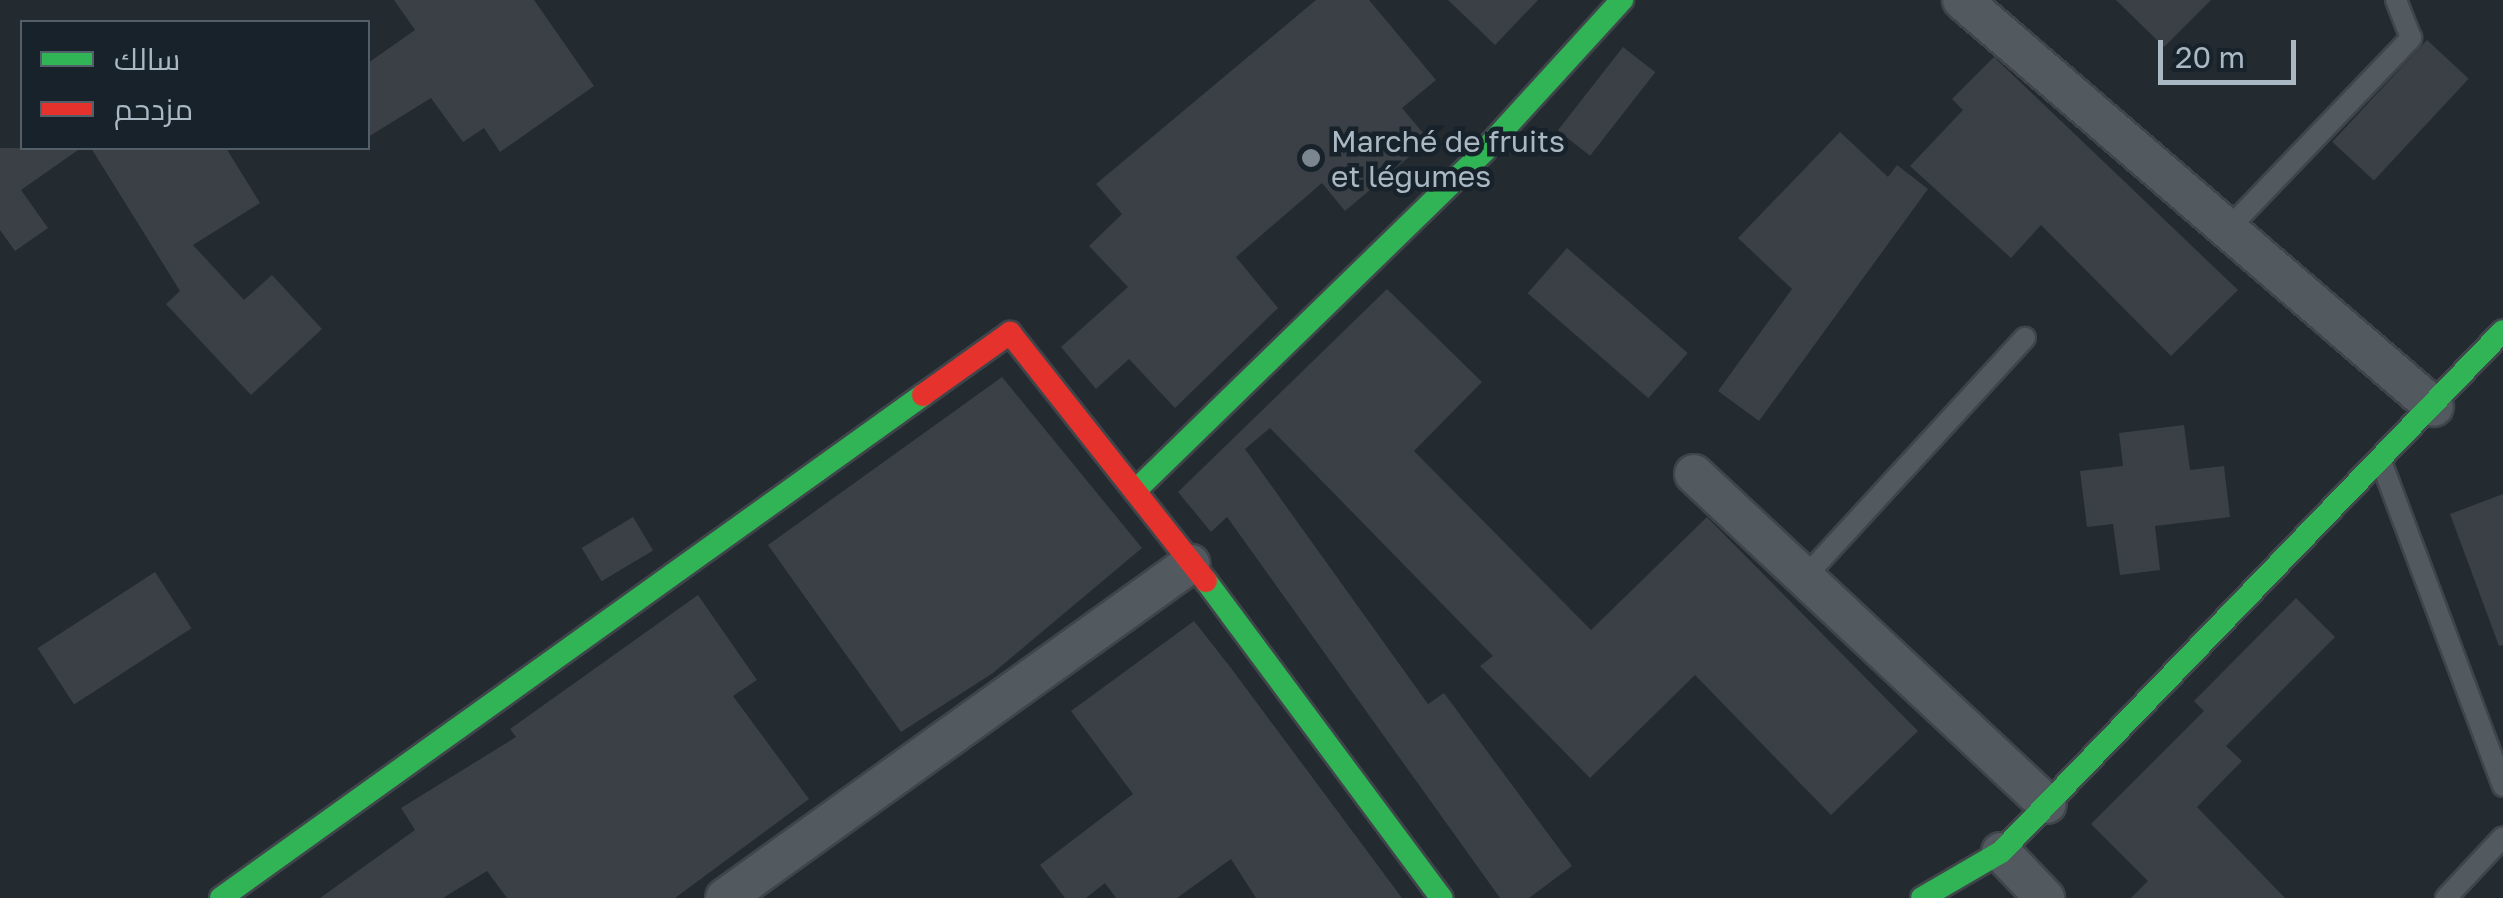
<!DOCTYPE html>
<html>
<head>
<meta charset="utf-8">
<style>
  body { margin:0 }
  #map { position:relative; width:2503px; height:898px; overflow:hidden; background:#232a30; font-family:"Golos Text",Cairo,sans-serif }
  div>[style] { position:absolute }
  .building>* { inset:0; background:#3a4045; transform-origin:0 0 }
  .roads { filter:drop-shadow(2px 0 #3f454a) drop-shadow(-2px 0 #3f454a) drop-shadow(0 2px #3f454a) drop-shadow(0 -2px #3f454a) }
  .lane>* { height:20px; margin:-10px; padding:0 10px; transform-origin:10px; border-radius:10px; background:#52595f }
  .street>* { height:38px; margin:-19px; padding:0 19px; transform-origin:19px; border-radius:19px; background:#52595f }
  .fast>* { height:22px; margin:-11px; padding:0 11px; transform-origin:11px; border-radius:11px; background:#30b455 }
  .jam>* { height:22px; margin:-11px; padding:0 11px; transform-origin:11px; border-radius:11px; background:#e5322d }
  .dots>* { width:28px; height:28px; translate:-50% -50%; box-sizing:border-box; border:5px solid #17222a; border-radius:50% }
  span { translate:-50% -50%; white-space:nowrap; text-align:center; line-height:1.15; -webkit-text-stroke:9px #17222a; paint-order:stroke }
  .poi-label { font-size:30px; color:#aab8c4 }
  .left { translate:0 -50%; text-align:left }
  .legend { position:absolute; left:20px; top:20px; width:350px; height:130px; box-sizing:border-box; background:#17222a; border:2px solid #525e68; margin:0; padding:12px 18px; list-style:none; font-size:30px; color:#aab8c4 }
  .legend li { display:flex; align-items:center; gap:20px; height:50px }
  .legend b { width:50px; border:2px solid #525e68 }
  .scale { position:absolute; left:2158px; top:40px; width:138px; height:45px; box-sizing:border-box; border:5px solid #aab8c4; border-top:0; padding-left:12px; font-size:30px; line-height:35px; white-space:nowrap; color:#aab8c4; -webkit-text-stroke:8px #17222a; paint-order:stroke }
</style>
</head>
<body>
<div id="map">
  <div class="building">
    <div style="clip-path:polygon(394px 0,534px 0,594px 86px,500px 152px,484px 128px,463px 142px,431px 98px,368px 137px,368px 63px,415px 30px)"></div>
    <div style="clip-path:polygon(1316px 0,1369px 0,1436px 80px,1402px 108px,1429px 140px,1345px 211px,1322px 183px,1236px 257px,1278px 308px,1175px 408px,1129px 359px,1096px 389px,1061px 347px,1128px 287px,1089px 246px,1122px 214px,1096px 184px)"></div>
    <div style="clip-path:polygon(1448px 0,1538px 0,1495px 45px)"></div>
    <div style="clip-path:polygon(2116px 0,2211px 0,2164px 47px)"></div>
    <div style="left:2427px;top:40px;width:57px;height:139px;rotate:43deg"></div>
    <div style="left:1623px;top:47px;width:41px;height:106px;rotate:38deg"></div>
    <div style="clip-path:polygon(1994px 57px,2238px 290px,2171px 356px,2041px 225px,2011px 258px,1910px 166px,1963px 110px,1952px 99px)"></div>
    <div style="clip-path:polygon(1840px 132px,1888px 177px,1897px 165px,1928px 189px,1759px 421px,1718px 391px,1792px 289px,1738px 238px)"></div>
    <div style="clip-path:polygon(0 148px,81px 148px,21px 190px,48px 228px,15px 251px,0 230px)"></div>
    <div style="clip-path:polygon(91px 148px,226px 148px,260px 203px,193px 245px,244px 300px,272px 275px,322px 329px,251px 395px,166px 304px,180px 291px)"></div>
    <div style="left:1567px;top:248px;width:160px;height:60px;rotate:41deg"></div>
    <div style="clip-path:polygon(1387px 289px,1482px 382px,1414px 451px,1591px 630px,1707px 517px,1918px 731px,1831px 815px,1695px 675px,1590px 778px,1480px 666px,1493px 656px,1270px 428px,1245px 449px,1428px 704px,1444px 693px,1572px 866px,1529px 898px,1500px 898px,1227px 517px,1211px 532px,1178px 492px)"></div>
    <div style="clip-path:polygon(1002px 377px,1142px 548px,993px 673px,901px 732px,768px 545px)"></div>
    <div style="clip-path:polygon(2184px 425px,2190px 470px,2224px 466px,2230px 517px,2155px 526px,2160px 570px,2120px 575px,2113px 524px,2087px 527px,2080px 471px,2123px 466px,2119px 433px)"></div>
    <div style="clip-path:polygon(2503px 494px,2503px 645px,2499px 646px,2450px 514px)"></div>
    <div style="left:633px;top:517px;width:39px;height:60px;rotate:59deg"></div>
    <div style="left:155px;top:572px;width:67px;height:140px;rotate:57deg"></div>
    <div style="clip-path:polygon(698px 595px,757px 680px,733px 696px,809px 799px,675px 898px,507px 898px,487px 871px,443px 898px,320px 898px,415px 830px,401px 808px,516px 737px,510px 729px)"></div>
    <div style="clip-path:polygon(2296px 598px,2335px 637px,2226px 746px,2242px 761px,2197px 807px,2285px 898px,2131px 898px,2148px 881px,2091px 824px,2204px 711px,2194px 701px)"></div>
    <div style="clip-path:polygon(1194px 621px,1231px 668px,1402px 898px,1256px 898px,1231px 859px,1177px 898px,1116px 898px,1105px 883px,1086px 898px,1065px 898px,1040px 865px,1133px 794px,1071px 711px)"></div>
  </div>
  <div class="roads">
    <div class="lane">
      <div style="left:2228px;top:229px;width:265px;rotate:-46.2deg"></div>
      <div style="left:2411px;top:38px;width:41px;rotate:-111.5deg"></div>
      <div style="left:2382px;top:464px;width:344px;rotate:69.4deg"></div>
      <div style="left:1805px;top:577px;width:325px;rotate:-47.4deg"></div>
      <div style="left:2446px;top:898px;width:83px;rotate:-46.9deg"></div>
    </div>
    <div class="street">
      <div style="left:1962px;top:0;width:623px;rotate:40.77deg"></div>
      <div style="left:1694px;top:474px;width:483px;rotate:43.1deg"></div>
      <div style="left:2001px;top:852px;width:64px;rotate:46.3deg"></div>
      <div style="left:725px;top:898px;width:573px;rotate:-35.69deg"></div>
    </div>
    <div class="fast">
      <div style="left:1137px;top:489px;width:484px;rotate:-44.2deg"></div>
      <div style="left:1484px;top:151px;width:205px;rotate:-47.6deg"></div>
      <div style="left:1206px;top:581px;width:395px;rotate:53.4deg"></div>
      <div style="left:221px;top:898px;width:864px;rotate:-35.62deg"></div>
      <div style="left:1922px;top:898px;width:91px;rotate:-30.2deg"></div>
      <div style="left:2001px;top:852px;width:723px;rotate:-46.06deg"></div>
    </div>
    <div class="jam">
      <div style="left:923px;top:395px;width:107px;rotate:-35.5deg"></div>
      <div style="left:1010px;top:333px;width:316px;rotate:51.7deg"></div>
    </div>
  </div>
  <div class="dots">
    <div style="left:1311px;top:158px;background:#7b8690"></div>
  </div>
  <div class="poi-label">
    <span class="left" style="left:1331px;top:158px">Marché de fruits<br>et légumes</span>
  </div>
  <ul class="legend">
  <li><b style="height:12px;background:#30b455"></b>سالك</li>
  <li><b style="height:12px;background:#e5322d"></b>مزدحم</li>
  </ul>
  <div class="scale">20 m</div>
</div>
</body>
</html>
